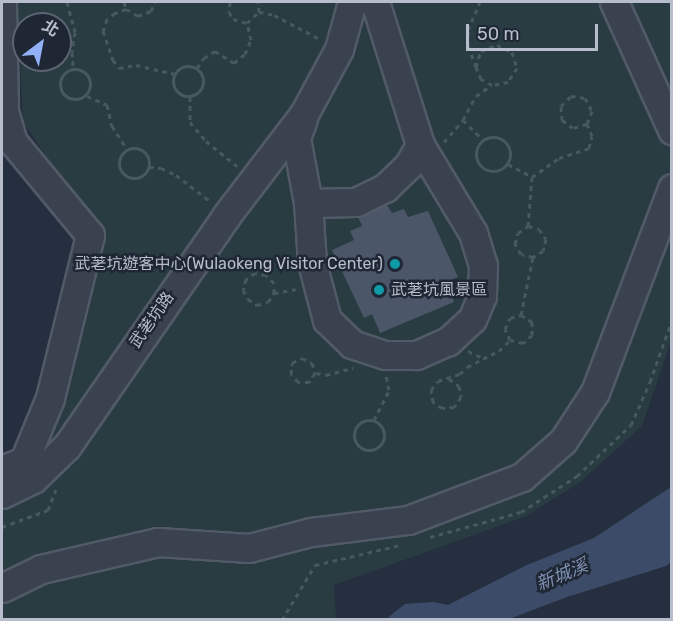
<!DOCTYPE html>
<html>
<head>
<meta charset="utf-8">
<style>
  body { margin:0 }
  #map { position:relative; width:673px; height:621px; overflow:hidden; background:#262f40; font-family:Rubik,"Noto Sans TC",sans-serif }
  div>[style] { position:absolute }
  .green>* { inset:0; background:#283c41 }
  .water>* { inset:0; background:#3c4c68 }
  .building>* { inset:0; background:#4c5669 }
  .path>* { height:3px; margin-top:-1.5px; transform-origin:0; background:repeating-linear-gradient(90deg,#46595e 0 4.5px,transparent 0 9px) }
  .path>.ring { margin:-1.5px; padding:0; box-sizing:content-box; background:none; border:3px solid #46595e; border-radius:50% }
  .roads { filter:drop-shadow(2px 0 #525a67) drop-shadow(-2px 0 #525a67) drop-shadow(0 2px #525a67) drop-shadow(0 -2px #525a67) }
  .minor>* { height:27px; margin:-13.5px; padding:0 13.5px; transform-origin:13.5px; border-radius:13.5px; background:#3a4250 }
  .dots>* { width:16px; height:16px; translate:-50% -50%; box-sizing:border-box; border:3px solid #1f2735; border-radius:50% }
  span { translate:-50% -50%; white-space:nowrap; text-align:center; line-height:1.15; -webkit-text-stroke:5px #1f2735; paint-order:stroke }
  .poi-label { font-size:16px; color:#b7bdca }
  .right { translate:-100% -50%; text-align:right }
  .left { translate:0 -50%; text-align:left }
  .street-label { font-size:16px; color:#b7bdca }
  .water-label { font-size:18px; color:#7f91b1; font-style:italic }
  .frame { position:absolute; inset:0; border:3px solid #b7bdca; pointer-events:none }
  .north { position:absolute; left:12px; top:12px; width:60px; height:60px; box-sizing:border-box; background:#1f2735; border:2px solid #5c6371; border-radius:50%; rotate:32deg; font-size:16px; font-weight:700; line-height:24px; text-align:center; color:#b7bdca }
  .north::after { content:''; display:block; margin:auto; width:21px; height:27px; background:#91b0f6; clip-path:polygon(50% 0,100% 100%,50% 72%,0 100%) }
  .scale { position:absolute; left:466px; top:24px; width:132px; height:27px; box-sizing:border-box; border:3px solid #b7bdca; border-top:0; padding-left:8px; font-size:18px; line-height:21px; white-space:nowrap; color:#b7bdca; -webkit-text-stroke:4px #1f2735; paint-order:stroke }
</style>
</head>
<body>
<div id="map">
  <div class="green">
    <div style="clip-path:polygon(evenodd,17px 2px,671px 2px,671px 341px,642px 426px,579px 483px,524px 517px,334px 585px,336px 619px,2px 620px,2px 479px,33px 468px,101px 240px,23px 121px,17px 2px,24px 24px,60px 24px,60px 60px,24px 60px,24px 24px)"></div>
  </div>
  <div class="water">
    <div style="clip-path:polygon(671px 487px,671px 562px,666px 566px,567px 597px,509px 619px,386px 619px,405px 604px,433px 602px,448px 605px,527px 565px,594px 538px)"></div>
  </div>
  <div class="building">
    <div style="clip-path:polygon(387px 205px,392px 213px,404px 209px,408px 217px,428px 211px,458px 277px,446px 282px,454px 302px,380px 333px,372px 314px,364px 318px,332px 250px,354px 240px,350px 231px,362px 226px,358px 217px)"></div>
  </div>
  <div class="path">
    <div style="left:67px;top:2px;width:31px;rotate:75deg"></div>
    <div style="left:75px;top:32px;width:20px;rotate:99deg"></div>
    <div style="left:72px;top:52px;width:16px;rotate:86deg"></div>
    <div style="left:124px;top:2px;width:7px;rotate:74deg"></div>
    <div style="left:126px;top:9px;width:14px;rotate:30deg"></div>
    <div style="left:138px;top:16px;width:14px;rotate:-21deg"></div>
    <div style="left:151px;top:11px;width:10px;rotate:-66deg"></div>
    <div style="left:230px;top:2px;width:10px;rotate:96deg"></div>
    <div style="left:229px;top:12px;width:8px;rotate:60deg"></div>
    <div style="left:233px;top:19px;width:15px;rotate:16deg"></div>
    <div style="left:247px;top:23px;width:16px;rotate:-43deg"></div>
    <div style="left:259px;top:12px;width:10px;rotate:-96deg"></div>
    <div style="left:671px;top:2px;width:3px;rotate:72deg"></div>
    <div style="left:126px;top:9px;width:12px;rotate:160deg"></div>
    <div style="left:115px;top:13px;width:10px;rotate:143deg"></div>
    <div style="left:107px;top:19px;width:13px;rotate:108deg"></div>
    <div style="left:103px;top:31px;width:31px;rotate:71deg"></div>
    <div style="left:113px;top:60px;width:10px;rotate:53deg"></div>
    <div style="left:119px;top:68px;width:17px;rotate:-10deg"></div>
    <div style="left:136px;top:65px;width:39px;rotate:13deg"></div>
    <div style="left:259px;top:12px;width:15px;rotate:11deg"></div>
    <div style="left:274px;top:15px;width:52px;rotate:27.6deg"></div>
    <div class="ring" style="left:173px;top:66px;width:27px;height:27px"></div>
    <div style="left:476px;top:67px;width:17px;rotate:-73deg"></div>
    <div style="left:481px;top:51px;width:17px;rotate:-21deg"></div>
    <div style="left:497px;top:45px;width:17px;rotate:25deg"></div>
    <div style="left:512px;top:52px;width:17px;rotate:73deg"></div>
    <div style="left:517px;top:68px;width:17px;rotate:123deg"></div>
    <div style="left:508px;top:82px;width:16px;rotate:169deg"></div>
    <div style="left:492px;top:85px;width:13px;rotate:-151deg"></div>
    <div style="left:481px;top:79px;width:13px;rotate:-113deg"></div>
    <div style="left:476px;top:67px;width:23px;rotate:-110deg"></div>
    <div style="left:468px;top:45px;width:15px;rotate:-90deg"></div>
    <div style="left:468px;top:30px;width:30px;rotate:-67deg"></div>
    <div style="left:197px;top:68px;width:12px;rotate:-55deg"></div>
    <div style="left:204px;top:58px;width:13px;rotate:-32deg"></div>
    <div style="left:215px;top:51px;width:22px;rotate:32deg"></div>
    <div style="left:234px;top:63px;width:14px;rotate:-39deg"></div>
    <div style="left:245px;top:54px;width:15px;rotate:-67deg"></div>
    <div style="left:251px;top:40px;width:17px;rotate:-103deg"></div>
    <div class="ring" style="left:60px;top:69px;width:27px;height:27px"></div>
    <div style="left:87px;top:96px;width:22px;rotate:24deg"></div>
    <div style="left:107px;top:105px;width:22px;rotate:77deg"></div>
    <div style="left:112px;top:126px;width:27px;rotate:57deg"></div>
    <div style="left:571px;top:96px;width:14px;rotate:8deg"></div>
    <div style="left:585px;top:98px;width:15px;rotate:62deg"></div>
    <div style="left:592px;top:111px;width:14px;rotate:111deg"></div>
    <div style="left:587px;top:124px;width:15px;rotate:164deg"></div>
    <div style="left:573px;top:128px;width:14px;rotate:-144deg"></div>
    <div style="left:562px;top:120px;width:14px;rotate:-94deg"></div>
    <div style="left:561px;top:106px;width:14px;rotate:-45deg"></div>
    <div style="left:190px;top:97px;width:25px;rotate:90deg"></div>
    <div style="left:190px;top:122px;width:25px;rotate:50deg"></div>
    <div style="left:206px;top:141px;width:40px;rotate:39deg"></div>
    <div style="left:463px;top:120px;width:27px;rotate:45deg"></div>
    <div class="ring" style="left:476px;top:137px;width:31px;height:31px"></div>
    <div style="left:444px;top:142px;width:29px;rotate:-49deg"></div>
    <div style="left:463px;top:120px;width:27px;rotate:-62deg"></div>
    <div style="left:476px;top:96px;width:19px;rotate:-35deg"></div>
    <div class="ring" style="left:119px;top:148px;width:27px;height:27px"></div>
    <div style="left:508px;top:164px;width:27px;rotate:28deg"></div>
    <div style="left:149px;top:167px;width:12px;rotate:5deg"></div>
    <div style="left:161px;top:168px;width:17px;rotate:25deg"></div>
    <div style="left:176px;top:175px;width:44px;rotate:37.6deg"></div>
    <div style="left:528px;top:226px;width:11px;rotate:15deg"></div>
    <div style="left:539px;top:229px;width:12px;rotate:55deg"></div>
    <div style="left:546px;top:239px;width:12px;rotate:104deg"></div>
    <div style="left:543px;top:251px;width:12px;rotate:149deg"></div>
    <div style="left:533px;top:257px;width:12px;rotate:-166deg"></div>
    <div style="left:521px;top:254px;width:12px;rotate:-121deg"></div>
    <div style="left:515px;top:244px;width:11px;rotate:-75deg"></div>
    <div style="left:518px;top:233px;width:12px;rotate:-35deg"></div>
    <div style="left:528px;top:226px;width:49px;rotate:-85.3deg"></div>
    <div style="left:532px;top:177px;width:33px;rotate:-35deg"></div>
    <div style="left:559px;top:158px;width:32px;rotate:-18deg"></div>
    <div style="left:589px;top:148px;width:12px;rotate:-76deg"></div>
    <div style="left:592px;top:136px;width:13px;rotate:-113deg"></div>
    <div style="left:274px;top:293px;width:10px;rotate:-90deg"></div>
    <div style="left:274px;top:283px;width:11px;rotate:-135deg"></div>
    <div style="left:266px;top:275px;width:11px;rotate:-170deg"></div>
    <div style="left:255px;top:273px;width:11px;rotate:146deg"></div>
    <div style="left:246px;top:279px;width:11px;rotate:105deg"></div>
    <div style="left:243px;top:290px;width:10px;rotate:61deg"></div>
    <div style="left:248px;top:299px;width:11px;rotate:34deg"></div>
    <div style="left:257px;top:305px;width:11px;rotate:-15deg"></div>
    <div style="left:268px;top:302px;width:11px;rotate:-56deg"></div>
    <div style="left:274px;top:293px;width:22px;rotate:-10deg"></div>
    <div style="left:521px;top:315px;width:13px;rotate:32deg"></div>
    <div style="left:532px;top:322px;width:13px;rotate:90deg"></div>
    <div style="left:532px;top:335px;width:12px;rotate:138deg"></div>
    <div style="left:523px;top:343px;width:13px;rotate:-167deg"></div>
    <div style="left:510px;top:340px;width:12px;rotate:-114deg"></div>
    <div style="left:505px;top:329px;width:12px;rotate:-66deg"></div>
    <div style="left:510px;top:318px;width:11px;rotate:-15deg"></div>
    <div style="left:521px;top:315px;width:59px;rotate:-78.3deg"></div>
    <div style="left:468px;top:351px;width:14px;rotate:25deg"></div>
    <div style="left:302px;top:358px;width:11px;rotate:27deg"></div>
    <div style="left:312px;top:363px;width:10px;rotate:73deg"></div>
    <div style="left:315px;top:373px;width:11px;rotate:124deg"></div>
    <div style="left:309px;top:382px;width:11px;rotate:180deg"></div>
    <div style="left:298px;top:382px;width:11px;rotate:-131deg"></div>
    <div style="left:291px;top:374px;width:11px;rotate:-85deg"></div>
    <div style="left:292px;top:363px;width:11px;rotate:-27deg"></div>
    <div style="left:316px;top:373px;width:10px;rotate:11deg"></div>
    <div style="left:326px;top:375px;width:28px;rotate:-15deg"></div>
    <div style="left:449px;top:379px;width:12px;rotate:35deg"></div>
    <div style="left:459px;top:386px;width:11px;rotate:80deg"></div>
    <div style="left:461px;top:397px;width:12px;rotate:125deg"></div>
    <div style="left:454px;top:407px;width:12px;rotate:175deg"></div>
    <div style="left:442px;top:408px;width:11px;rotate:-146deg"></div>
    <div style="left:433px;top:402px;width:12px;rotate:-99deg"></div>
    <div style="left:431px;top:390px;width:11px;rotate:-52deg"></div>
    <div style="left:438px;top:381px;width:23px;rotate:-18deg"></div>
    <div style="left:460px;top:374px;width:10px;rotate:-45deg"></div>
    <div style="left:467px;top:367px;width:36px;rotate:-27deg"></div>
    <div style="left:499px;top:351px;width:16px;rotate:-45deg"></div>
    <div style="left:374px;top:420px;width:34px;rotate:-63deg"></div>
    <div style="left:389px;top:390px;width:14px;rotate:-102deg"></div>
    <div class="ring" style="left:354px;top:420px;width:27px;height:27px"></div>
    <div style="left:2px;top:527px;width:49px;rotate:-20.3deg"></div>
    <div style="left:48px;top:510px;width:22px;rotate:-69deg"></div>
    <div style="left:430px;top:537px;width:94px;rotate:-15.4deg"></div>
    <div style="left:521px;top:512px;width:67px;rotate:-32.7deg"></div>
    <div style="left:577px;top:476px;width:74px;rotate:-43.4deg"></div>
    <div style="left:631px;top:425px;width:47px;rotate:-66.2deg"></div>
    <div style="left:650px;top:382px;width:66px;rotate:-70.5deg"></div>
    <div style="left:282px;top:620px;width:64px;rotate:-59deg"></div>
    <div style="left:315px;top:565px;width:87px;rotate:-13.2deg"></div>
  </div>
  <div class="roads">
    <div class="minor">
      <div style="left:375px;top:2px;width:150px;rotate:72.5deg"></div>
      <div style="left:420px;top:145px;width:103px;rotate:58.9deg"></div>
      <div style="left:473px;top:233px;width:34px;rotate:73deg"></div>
      <div style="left:483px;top:265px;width:31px;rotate:92deg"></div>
      <div style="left:482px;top:296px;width:25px;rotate:113deg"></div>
      <div style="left:472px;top:319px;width:33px;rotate:137deg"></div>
      <div style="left:448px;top:341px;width:35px;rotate:156deg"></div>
      <div style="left:416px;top:355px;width:31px;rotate:180deg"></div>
      <div style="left:385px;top:355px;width:35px;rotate:-162deg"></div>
      <div style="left:352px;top:344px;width:35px;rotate:-136deg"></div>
      <div style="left:327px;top:320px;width:59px;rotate:-104.7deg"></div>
      <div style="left:312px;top:263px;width:60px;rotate:-93.8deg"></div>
      <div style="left:308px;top:203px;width:48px;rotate:-1.2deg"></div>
      <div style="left:356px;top:202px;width:32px;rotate:-26deg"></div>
      <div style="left:385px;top:188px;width:32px;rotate:-44deg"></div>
      <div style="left:408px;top:166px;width:24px;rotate:-60deg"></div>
      <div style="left:614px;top:2px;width:141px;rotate:65.6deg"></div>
      <div style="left:2px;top:4px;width:107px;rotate:88.9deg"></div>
      <div style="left:4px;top:111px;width:32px;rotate:74deg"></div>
      <div style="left:13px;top:142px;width:121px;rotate:50.4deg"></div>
      <div style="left:90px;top:235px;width:168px;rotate:103.8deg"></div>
      <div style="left:50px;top:398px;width:68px;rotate:112.4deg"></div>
      <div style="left:24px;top:461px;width:24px;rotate:158deg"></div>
      <div style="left:303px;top:119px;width:20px;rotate:110deg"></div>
      <div style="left:296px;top:138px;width:66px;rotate:79.5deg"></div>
      <div style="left:2px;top:494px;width:34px;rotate:-26deg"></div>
      <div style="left:33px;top:479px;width:47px;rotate:-44.1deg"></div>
      <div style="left:67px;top:446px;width:280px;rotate:-55.3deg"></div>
      <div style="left:226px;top:216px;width:128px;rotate:-52.6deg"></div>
      <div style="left:304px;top:114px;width:74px;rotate:-61.7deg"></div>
      <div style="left:339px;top:49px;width:49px;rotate:-74.5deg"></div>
      <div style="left:2px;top:588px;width:43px;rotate:-26deg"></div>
      <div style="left:41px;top:569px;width:120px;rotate:-13deg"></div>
      <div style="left:158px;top:542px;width:91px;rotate:3.8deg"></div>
      <div style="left:249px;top:548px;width:64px;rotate:-14.5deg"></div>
      <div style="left:311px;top:532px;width:98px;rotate:-7.1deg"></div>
      <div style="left:408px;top:520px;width:122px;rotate:-20.7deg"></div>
      <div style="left:522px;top:477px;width:55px;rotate:-41.3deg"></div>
      <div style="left:563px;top:441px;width:59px;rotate:-56.9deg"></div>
      <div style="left:595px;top:392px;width:218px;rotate:-69.3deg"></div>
    </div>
  </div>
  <div class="dots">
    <div style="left:395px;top:264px;background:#0f9aa8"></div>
    <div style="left:379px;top:290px;background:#0f9aa8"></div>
  </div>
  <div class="poi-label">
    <span class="right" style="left:383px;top:264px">武荖坑遊客中心(Wulaokeng Visitor Center)</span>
    <span class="left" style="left:391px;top:290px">武荖坑風景區</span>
  </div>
  <div class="street-label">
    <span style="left:152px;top:320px;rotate:-55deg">武荖坑路</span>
  </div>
  <div class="water-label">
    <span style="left:562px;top:575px;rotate:-23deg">新城溪</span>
  </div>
  <div class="frame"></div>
  <div class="north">北</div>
  <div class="scale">50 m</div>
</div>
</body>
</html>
